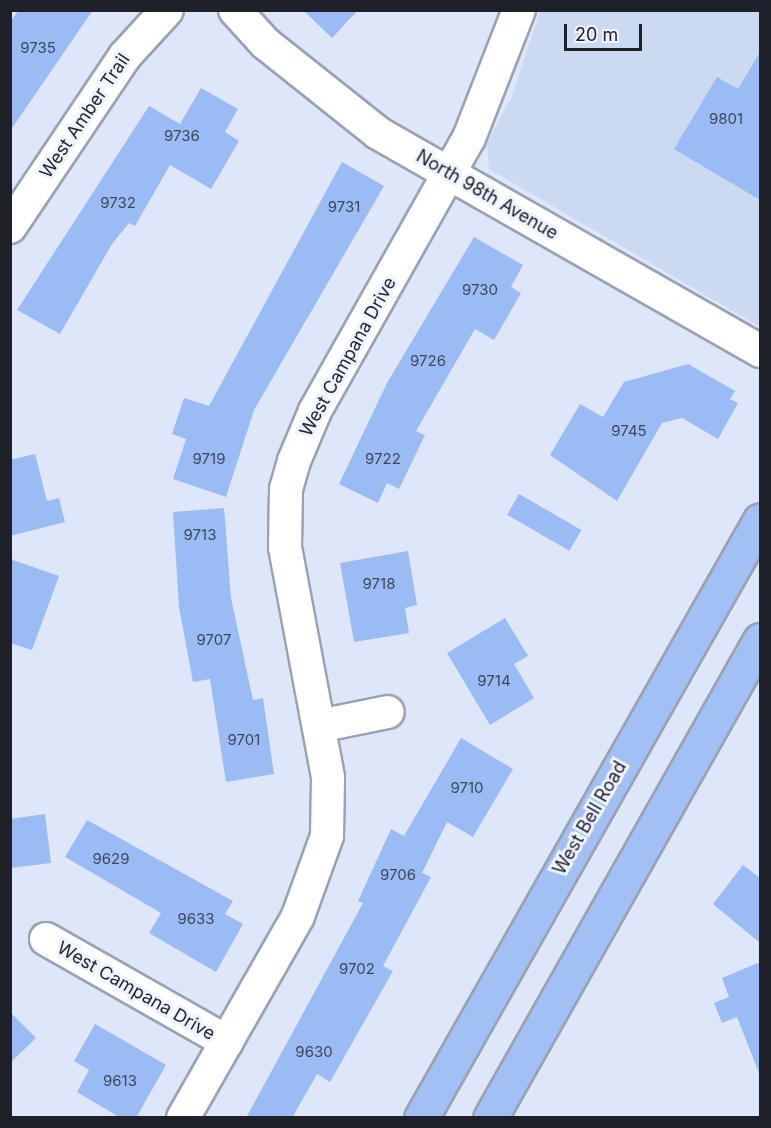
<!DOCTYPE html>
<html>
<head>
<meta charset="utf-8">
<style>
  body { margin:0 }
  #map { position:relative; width:771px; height:1128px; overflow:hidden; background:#dde7f9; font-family:Inter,sans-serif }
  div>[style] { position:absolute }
  .built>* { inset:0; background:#cbd9f1 }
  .building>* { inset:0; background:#9abbf3; transform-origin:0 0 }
  .roads { filter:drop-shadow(2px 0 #98a2b3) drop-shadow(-2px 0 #98a2b3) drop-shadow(0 2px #98a2b3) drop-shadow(0 -2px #98a2b3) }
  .street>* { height:32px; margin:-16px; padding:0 16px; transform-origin:16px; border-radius:16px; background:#fff }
  .primary>* { height:33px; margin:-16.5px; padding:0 16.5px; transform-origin:16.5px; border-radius:16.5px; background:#a2c0f4 }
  span { translate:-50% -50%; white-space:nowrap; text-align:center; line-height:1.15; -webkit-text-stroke:6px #eef4ff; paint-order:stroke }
  .number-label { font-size:15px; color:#3d485b }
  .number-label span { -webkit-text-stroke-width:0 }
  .street-label { font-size:18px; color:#1e2128 }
  .frame { position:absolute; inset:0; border:12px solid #1e2128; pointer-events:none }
  .scale { position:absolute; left:564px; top:24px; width:78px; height:27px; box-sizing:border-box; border:3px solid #1e2128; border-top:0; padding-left:8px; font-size:18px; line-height:21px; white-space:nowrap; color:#1e2128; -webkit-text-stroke:4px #eef4ff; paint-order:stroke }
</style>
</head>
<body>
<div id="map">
  <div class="built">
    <div style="clip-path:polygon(540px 11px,760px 11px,760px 327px,489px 169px,487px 143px,512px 96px)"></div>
  </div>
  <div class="building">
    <div style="clip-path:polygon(19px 10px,93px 10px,10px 131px,10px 22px)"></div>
    <div style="clip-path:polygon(303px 10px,358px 10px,332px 38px)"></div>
    <div style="clip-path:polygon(760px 52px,760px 200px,674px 149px,717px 77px,738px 89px)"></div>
    <div style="clip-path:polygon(201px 88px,238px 109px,225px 132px,239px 141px,211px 189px,170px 165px,135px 226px,129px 223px,112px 244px,60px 334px,17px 310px,149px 106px,180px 124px)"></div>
    <div style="clip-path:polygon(342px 162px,384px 186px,254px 410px,226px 497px,173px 479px,186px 439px,172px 434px,184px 398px,209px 406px)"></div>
    <div style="clip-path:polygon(474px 237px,523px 265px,511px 287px,521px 293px,494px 340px,475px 329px,416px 431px,425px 435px,399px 489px,387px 483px,378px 503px,339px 484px,387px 383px)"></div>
    <div style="clip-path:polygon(688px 364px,735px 391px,730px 399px,738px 403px,718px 439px,682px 418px,662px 423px,617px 501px,550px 455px,580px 404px,603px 417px,624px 382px)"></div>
    <div style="clip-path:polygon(35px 454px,47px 501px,59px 498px,65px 522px,10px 536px,10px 460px)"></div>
    <div style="left:519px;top:494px;width:72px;height:24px;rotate:30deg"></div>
    <div style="clip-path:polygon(224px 508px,231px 598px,253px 700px,263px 698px,274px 774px,226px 782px,210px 679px,193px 682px,179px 607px,173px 512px)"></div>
    <div style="clip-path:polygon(408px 551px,417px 605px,405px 608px,409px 633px,354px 642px,340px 563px)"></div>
    <div style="clip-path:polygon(10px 559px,59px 576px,32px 650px,10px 643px)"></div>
    <div style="clip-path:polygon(505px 618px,528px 656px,514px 664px,534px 698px,490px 725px,447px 653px)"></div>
    <div style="clip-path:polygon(461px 738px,513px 769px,473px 837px,447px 822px,422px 873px,431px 877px,383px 966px,393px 971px,330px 1082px,317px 1074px,292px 1118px,246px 1118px,363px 903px,358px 901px,391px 829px,404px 836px)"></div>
    <div style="clip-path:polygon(45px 814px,51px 863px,10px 868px,10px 819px)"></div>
    <div style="clip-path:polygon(87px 820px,233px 901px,225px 914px,243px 924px,216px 972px,149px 933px,161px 913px,65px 857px)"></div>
    <div style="clip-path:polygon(743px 865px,760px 878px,760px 943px,713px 904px)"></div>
    <div style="clip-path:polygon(760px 962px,760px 1073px,759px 1073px,737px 1017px,722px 1023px,714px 1003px,729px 997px,722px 978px)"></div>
    <div style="clip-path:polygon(10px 1012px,36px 1038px,10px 1063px)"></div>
    <div style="clip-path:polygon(95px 1024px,166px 1065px,136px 1118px,121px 1118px,77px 1092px,89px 1070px,74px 1061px)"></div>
  </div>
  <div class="roads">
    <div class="street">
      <div style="left:235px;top:10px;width:45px;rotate:47.7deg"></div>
      <div style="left:265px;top:43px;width:144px;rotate:38.5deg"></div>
      <div style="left:378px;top:133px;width:440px;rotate:29.7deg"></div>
      <div style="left:10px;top:227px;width:206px;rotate:-56.1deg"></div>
      <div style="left:125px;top:56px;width:62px;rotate:-47.6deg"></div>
      <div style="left:319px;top:726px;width:70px;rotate:-11.5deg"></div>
      <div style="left:46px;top:939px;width:208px;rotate:29.6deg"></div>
      <div style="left:183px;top:1118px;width:232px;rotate:-60.3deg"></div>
      <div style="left:298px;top:916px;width:85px;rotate:-70.1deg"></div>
      <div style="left:327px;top:836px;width:59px;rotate:-89deg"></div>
      <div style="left:328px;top:777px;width:234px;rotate:-100.6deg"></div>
      <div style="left:285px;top:547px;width:58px;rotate:-89deg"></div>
      <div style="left:286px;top:489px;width:29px;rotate:-74deg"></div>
      <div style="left:294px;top:461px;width:54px;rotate:-67.2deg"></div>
      <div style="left:315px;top:411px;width:313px;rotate:-60.6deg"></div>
      <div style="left:469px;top:138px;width:137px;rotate:-68.7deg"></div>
    </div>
    <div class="primary">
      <div style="left:421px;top:1118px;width:687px;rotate:-60.45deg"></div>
      <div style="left:490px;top:1118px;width:549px;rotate:-60.54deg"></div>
    </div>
  </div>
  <div class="number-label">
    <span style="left:38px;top:48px">9735</span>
    <span style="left:726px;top:119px">9801</span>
    <span style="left:182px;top:136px">9736</span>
    <span style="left:118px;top:203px">9732</span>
    <span style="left:344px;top:207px">9731</span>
    <span style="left:480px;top:290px">9730</span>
    <span style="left:428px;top:361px">9726</span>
    <span style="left:629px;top:431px">9745</span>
    <span style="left:209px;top:459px">9719</span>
    <span style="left:383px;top:459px">9722</span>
    <span style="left:200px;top:535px">9713</span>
    <span style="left:379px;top:584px">9718</span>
    <span style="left:214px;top:640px">9707</span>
    <span style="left:494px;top:681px">9714</span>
    <span style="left:244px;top:740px">9701</span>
    <span style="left:467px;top:788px">9710</span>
    <span style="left:111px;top:859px">9629</span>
    <span style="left:398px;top:875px">9706</span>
    <span style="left:196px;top:919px">9633</span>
    <span style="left:357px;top:969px">9702</span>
    <span style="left:314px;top:1052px">9630</span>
    <span style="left:120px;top:1081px">9613</span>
  </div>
  <div class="street-label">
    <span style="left:85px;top:116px;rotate:-56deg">West Amber Trail</span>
    <span style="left:487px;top:195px;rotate:30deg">North 98th Avenue</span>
    <span style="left:348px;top:357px;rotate:-61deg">West Campana Drive</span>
    <span style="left:590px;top:818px;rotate:-60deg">West Bell Road</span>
    <span style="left:136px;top:991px;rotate:30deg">West Campana Drive</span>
  </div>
  <div class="frame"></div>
  <div class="scale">20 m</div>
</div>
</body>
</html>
